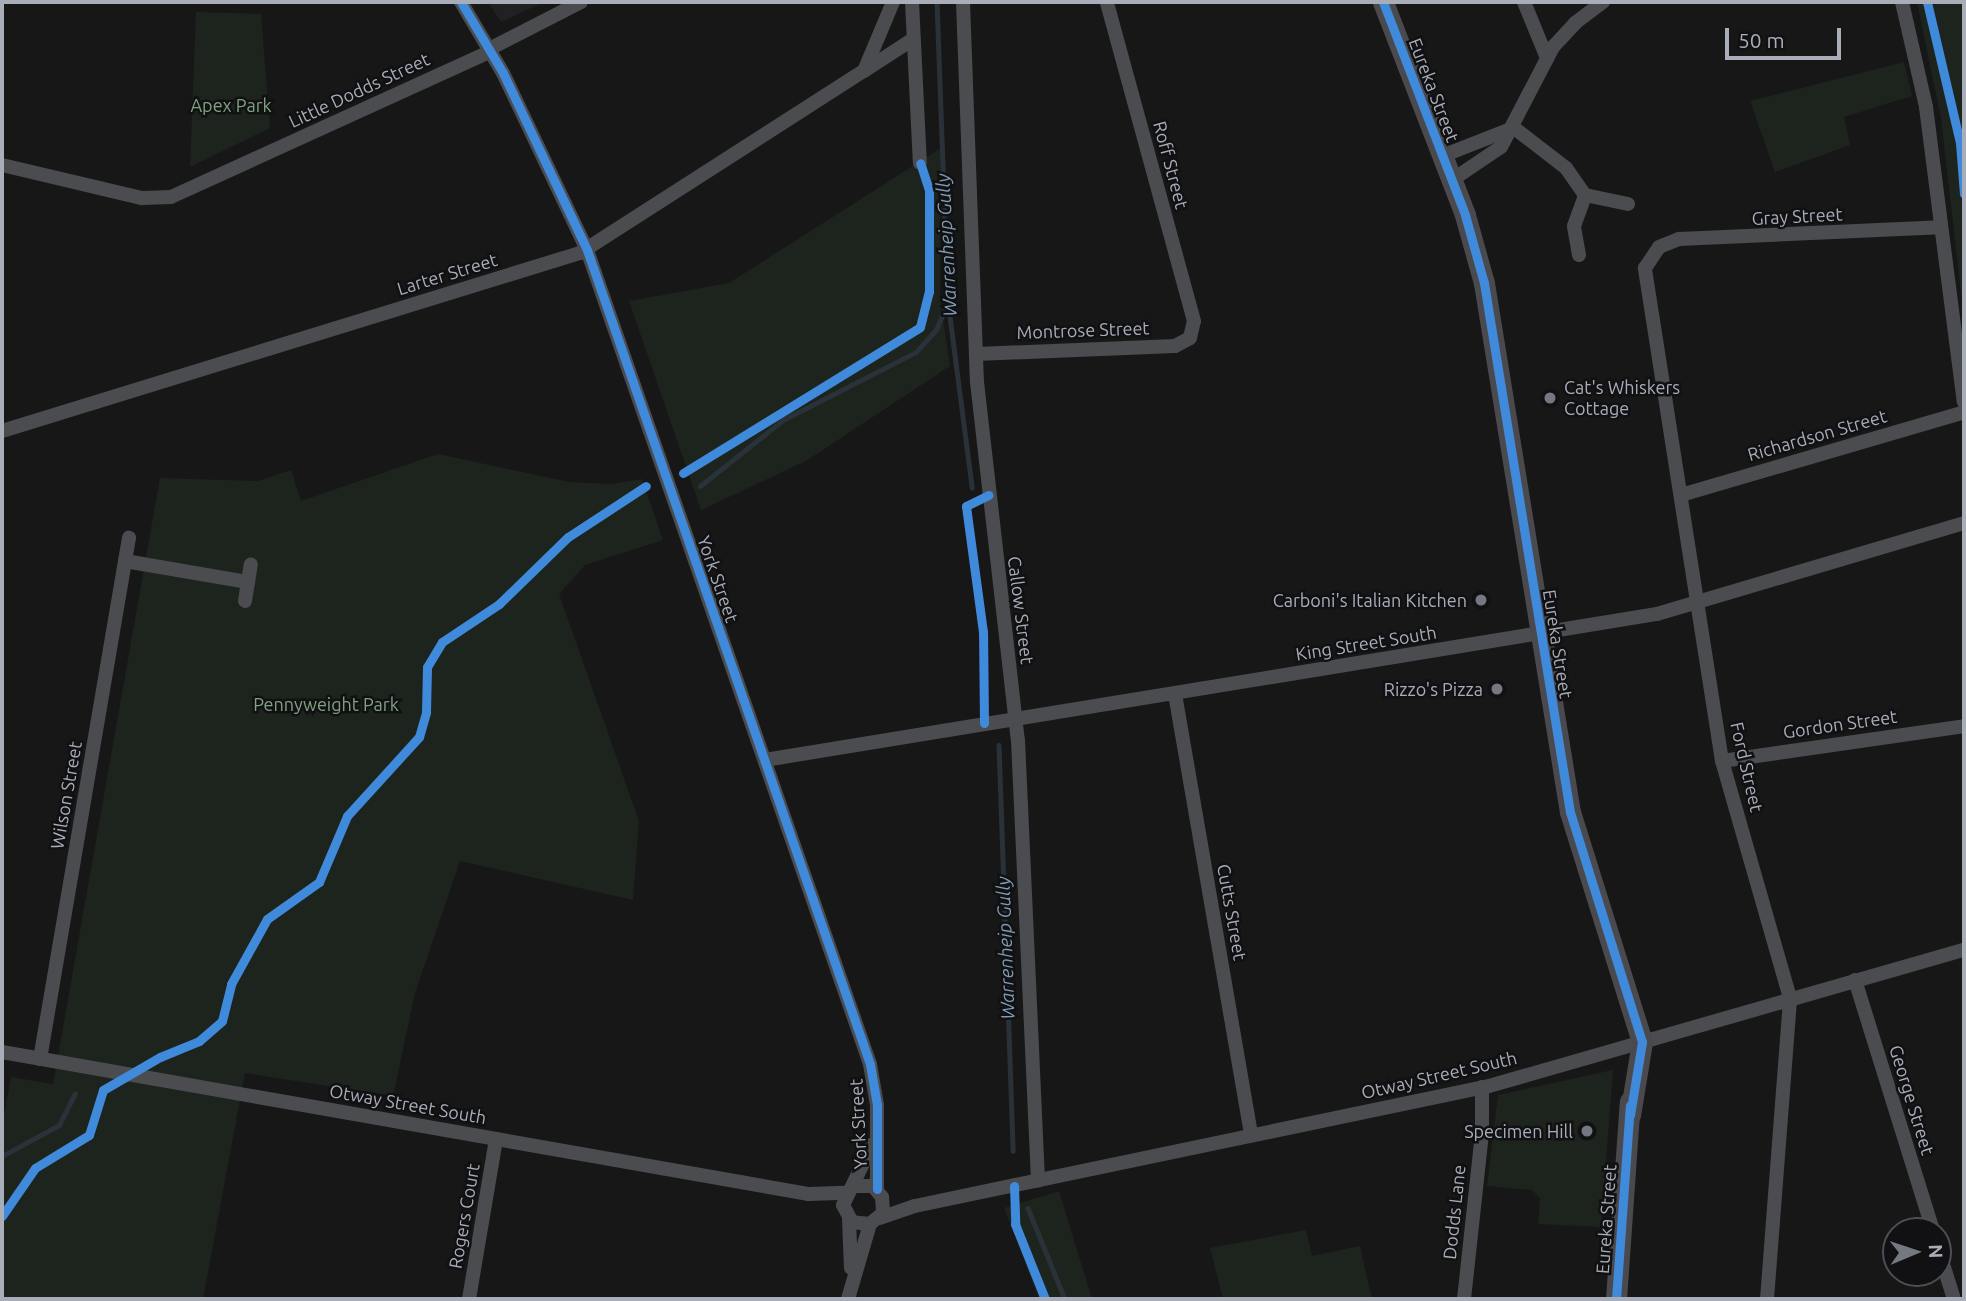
<!DOCTYPE html>
<html>
<head>
<meta charset="utf-8">
<style>
  body { margin:0 }
  #map { position:relative; width:1966px; height:1301px; overflow:hidden; background:#171717; font-family:Ubuntu,sans-serif }
  div>[style] { position:absolute }
  .built>* { inset:0; background:#212123 }
  .green>* { inset:0; background:#1d241e }
  .stream>* { height:4.5px; margin:-2.25px; padding:0 2.25px; transform-origin:2.25px; border-radius:2.25px; background:#2a3239 }
  .street>* { height:14px; margin:-7px; padding:0 7px; transform-origin:7px; border-radius:7px; background:#4b4c50 }
  .secondary>* { height:21px; margin:-10.5px; padding:0 10.5px; transform-origin:10.5px; border-radius:10.5px; background:#4a4a4e }
  .cycleway>* { height:9px; margin:-4.5px; padding:0 4.5px; transform-origin:4.5px; border-radius:4.5px; background:#408adc }
  .dots>* { width:19px; height:19px; translate:-50% -50%; box-sizing:border-box; border:4px solid #111113; border-radius:50% }
  span { translate:-50% -50%; white-space:nowrap; text-align:center; line-height:1.15; -webkit-text-stroke:5px #111113; paint-order:stroke }
  .street-label { font-size:18px; color:#a8adb8 }
  .park-label { font-size:18px; color:#7fa381 }
  .poi-label { font-size:18px; color:#a8adb8 }
  .left { translate:0 -50%; text-align:left }
  .right { translate:-100% -50%; text-align:right }
  .water-label { font-size:19px; color:#7f9bb3; font-style:italic }
  .frame { position:absolute; inset:0; border:4px solid #a8adb8; pointer-events:none }
  .north { position:absolute; left:1882px; top:1217px; width:70px; height:70px; box-sizing:border-box; background:#111113; border:2px solid #4d4f55; border-radius:50%; rotate:88deg; font-size:19px; font-weight:700; line-height:28px; text-align:center; color:#a8adb8 }
  .north::after { content:''; display:block; margin:auto; width:24px; height:32px; background:#757880; clip-path:polygon(50% 0,100% 100%,50% 72%,0 100%) }
  .scale { position:absolute; left:1725px; top:28px; width:116px; height:32px; box-sizing:border-box; border:4px solid #a8adb8; border-top:0; padding-left:9px; font-size:21px; line-height:24px; white-space:nowrap; color:#a8adb8; -webkit-text-stroke:5px #111113; paint-order:stroke }
</style>
</head>
<body>
<div id="map">
  <div class="built">
    <div style="clip-path:polygon(488px 2px,544px 2px,501px 22px)"></div>
  </div>
  <div class="green">
    <div style="clip-path:polygon(1917px 2px,1964px 2px,1964px 319px,1941px 118px)"></div>
    <div style="clip-path:polygon(196px 12px,261px 14px,270px 128px,190px 167px)"></div>
    <div style="clip-path:polygon(1904px 62px,1912px 96px,1844px 117px,1850px 145px,1775px 172px,1750px 101px)"></div>
    <div style="clip-path:polygon(941px 148px,940px 298px,950px 366px,806px 461px,701px 510px,629px 301px,729px 283px)"></div>
    <div style="clip-path:polygon(438px 454px,569px 482px,611px 484px,642px 479px,663px 540px,585px 565px,559px 594px,639px 821px,633px 900px,460px 861px,415px 993px,393px 1096px,245px 1073px,203px 1299px,2px 1299px,2px 1126px,11px 1077px,53px 1084px,160px 478px,258px 481px,291px 470px,301px 501px)"></div>
    <div style="clip-path:polygon(1613px 1070px,1601px 1227px,1538px 1224px,1540px 1198px,1532px 1190px,1487px 1186px,1498px 1095px)"></div>
    <div style="clip-path:polygon(1059px 1191px,1092px 1299px,1039px 1299px,1004px 1208px)"></div>
    <div style="clip-path:polygon(1306px 1230px,1312px 1256px,1360px 1246px,1372px 1299px,1223px 1299px,1210px 1248px)"></div>
  </div>
  <div class="stream">
    <div style="left:937px;top:2px;width:299px;rotate:87.9deg"></div>
    <div style="left:948px;top:301px;width:188px;rotate:82.6deg"></div>
    <div style="left:700px;top:486px;width:106px;rotate:-38.5deg"></div>
    <div style="left:783px;top:420px;width:149px;rotate:-27.1deg"></div>
    <div style="left:916px;top:352px;width:30px;rotate:-48deg"></div>
    <div style="left:936px;top:330px;width:25px;rotate:-67deg"></div>
    <div style="left:999px;top:745px;width:406px;rotate:88deg"></div>
    <div style="left:2px;top:1156px;width:65px;rotate:-28.5deg"></div>
    <div style="left:59px;top:1125px;width:35px;rotate:-63deg"></div>
    <div style="left:1028px;top:1208px;width:98px;rotate:67.9deg"></div>
  </div>
  <div class="street">
    <div style="left:461px;top:2px;width:82px;rotate:59.4deg"></div>
    <div style="left:503px;top:73px;width:196px;rotate:64.6deg"></div>
    <div style="left:587px;top:250px;width:862px;rotate:70.83deg"></div>
    <div style="left:870px;top:1064px;width:42px;rotate:80.3deg"></div>
    <div style="left:877px;top:1105px;width:84px;rotate:90deg"></div>
    <div style="left:912px;top:2px;width:161px;rotate:87.2deg"></div>
    <div style="left:963px;top:2px;width:380px;rotate:87.9deg"></div>
    <div style="left:977px;top:382px;width:360px;rotate:83.5deg"></div>
    <div style="left:1018px;top:740px;width:441px;rotate:87.4deg"></div>
    <div style="left:1524px;top:2px;width:61px;rotate:67.7deg"></div>
    <div style="left:1902px;top:2px;width:108px;rotate:77.1deg"></div>
    <div style="left:1926px;top:107px;width:297px;rotate:82.7deg"></div>
    <div style="left:491px;top:48px;width:101px;rotate:-27.1deg"></div>
    <div style="left:864px;top:71px;width:59px;rotate:-33.1deg"></div>
    <div style="left:1513px;top:127px;width:67px;rotate:37.7deg"></div>
    <div style="left:1566px;top:168px;width:33px;rotate:55deg"></div>
    <div style="left:1585px;top:195px;width:44px;rotate:11.8deg"></div>
    <div style="left:1442px;top:156px;width:76px;rotate:-21.5deg"></div>
    <div style="left:2px;top:165px;width:144px;rotate:13.3deg"></div>
    <div style="left:142px;top:198px;width:29px;rotate:-2deg"></div>
    <div style="left:171px;top:197px;width:353px;rotate:-24.5deg"></div>
    <div style="left:1452px;top:180px;width:59px;rotate:-34deg"></div>
    <div style="left:1501px;top:147px;width:113px;rotate:-62.5deg"></div>
    <div style="left:1553px;top:47px;width:33px;rotate:-47deg"></div>
    <div style="left:1575px;top:23px;width:35px;rotate:-37deg"></div>
    <div style="left:1579px;top:255px;width:29px;rotate:-100deg"></div>
    <div style="left:1574px;top:226px;width:33px;rotate:-70deg"></div>
    <div style="left:976px;top:354px;width:199px;rotate:-2.3deg"></div>
    <div style="left:1175px;top:346px;width:17px;rotate:-28deg"></div>
    <div style="left:1190px;top:338px;width:17px;rotate:-77deg"></div>
    <div style="left:1194px;top:321px;width:331px;rotate:-105.3deg"></div>
    <div style="left:2px;top:431px;width:605px;rotate:-17.12deg"></div>
    <div style="left:580px;top:253px;width:337px;rotate:-32.7deg"></div>
    <div style="left:864px;top:71px;width:75px;rotate:-67.2deg"></div>
    <div style="left:1681px;top:495px;width:295px;rotate:-16.3deg"></div>
    <div style="left:125px;top:561px;width:125px;rotate:9.7deg"></div>
    <div style="left:245px;top:601px;width:37px;rotate:-81deg"></div>
    <div style="left:1175px;top:694px;width:448px;rotate:80.2deg"></div>
    <div style="left:765px;top:760px;width:904px;rotate:-9.3deg"></div>
    <div style="left:1657px;top:614px;width:320px;rotate:-16.5deg"></div>
    <div style="left:1722px;top:761px;width:245px;rotate:-8.2deg"></div>
    <div style="left:1855px;top:980px;width:263px;rotate:72.7deg"></div>
    <div style="left:2px;top:1052px;width:818px;rotate:9.99deg"></div>
    <div style="left:808px;top:1194px;width:38px;rotate:-2deg"></div>
    <div style="left:40px;top:1059px;width:529px;rotate:-80.31deg"></div>
    <div style="left:855px;top:1186px;width:18px"></div>
    <div style="left:873px;top:1186px;width:14px;rotate:51deg"></div>
    <div style="left:882px;top:1197px;width:16px;rotate:86deg"></div>
    <div style="left:883px;top:1213px;width:17px;rotate:140deg"></div>
    <div style="left:870px;top:1224px;width:18px;rotate:-174deg"></div>
    <div style="left:852px;top:1222px;width:19px;rotate:-118deg"></div>
    <div style="left:843px;top:1205px;width:67px;rotate:-64.2deg"></div>
    <div style="left:880px;top:1218px;width:37px;rotate:-19deg"></div>
    <div style="left:915px;top:1206px;width:586px;rotate:-11.81deg"></div>
    <div style="left:1489px;top:1086px;width:494px;rotate:-16deg"></div>
    <div style="left:849px;top:1219px;width:49px;rotate:87.7deg"></div>
    <div style="left:1938px;top:1248px;width:53px;rotate:72.6deg"></div>
    <div style="left:469px;top:1299px;width:162px;rotate:-80.4deg"></div>
    <div style="left:848px;top:1299px;width:78px;rotate:-73.7deg"></div>
    <div style="left:1464px;top:1299px;width:166px;rotate:-83.8deg"></div>
    <div style="left:1482px;top:1134px;width:47px;rotate:-90deg"></div>
    <div style="left:1767px;top:1299px;width:302px;rotate:-85.6deg"></div>
    <div style="left:1790px;top:998px;width:247px;rotate:-106deg"></div>
    <div style="left:1722px;top:761px;width:499px;rotate:-98.9deg"></div>
    <div style="left:1645px;top:268px;width:25px;rotate:-56deg"></div>
    <div style="left:1659px;top:247px;width:22px;rotate:-22deg"></div>
    <div style="left:1679px;top:239px;width:261px;rotate:-2.6deg"></div>
  </div>
  <div class="secondary">
    <div style="left:1383px;top:2px;width:228px;rotate:68.9deg"></div>
    <div style="left:1465px;top:215px;width:71px;rotate:74.4deg"></div>
    <div style="left:1484px;top:283px;width:536px;rotate:80.77deg"></div>
    <div style="left:1570px;top:812px;width:241px;rotate:72.6deg"></div>
    <div style="left:1642px;top:1042px;width:74px;rotate:99.3deg"></div>
    <div style="left:1616px;top:1299px;width:198px;rotate:-86deg"></div>
  </div>
  <div class="cycleway">
    <div style="left:461px;top:2px;width:82px;rotate:59.4deg"></div>
    <div style="left:503px;top:73px;width:196px;rotate:64.6deg"></div>
    <div style="left:587px;top:250px;width:862px;rotate:70.83deg"></div>
    <div style="left:870px;top:1064px;width:42px;rotate:80.3deg"></div>
    <div style="left:877px;top:1105px;width:84px;rotate:90deg"></div>
    <div style="left:1383px;top:2px;width:228px;rotate:68.9deg"></div>
    <div style="left:1465px;top:215px;width:71px;rotate:74.4deg"></div>
    <div style="left:1484px;top:283px;width:536px;rotate:80.77deg"></div>
    <div style="left:1570px;top:812px;width:241px;rotate:72.6deg"></div>
    <div style="left:1642px;top:1042px;width:74px;rotate:99.3deg"></div>
    <div style="left:1927px;top:2px;width:145px;rotate:76.8deg"></div>
    <div style="left:1960px;top:143px;width:51px;rotate:85.5deg"></div>
    <div style="left:683px;top:473px;width:278px;rotate:-31.6deg"></div>
    <div style="left:920px;top:327px;width:36px;rotate:-76deg"></div>
    <div style="left:929px;top:292px;width:102px;rotate:-90deg"></div>
    <div style="left:929px;top:190px;width:28px;rotate:-108deg"></div>
    <div style="left:984px;top:723px;width:91px;rotate:-90.6deg"></div>
    <div style="left:983px;top:632px;width:127px;rotate:-97.7deg"></div>
    <div style="left:966px;top:506px;width:25px;rotate:-26deg"></div>
    <div style="left:1014px;top:1186px;width:38px;rotate:88deg"></div>
    <div style="left:1015px;top:1224px;width:81px;rotate:68.2deg"></div>
    <div style="left:2px;top:1216px;width:58px;rotate:-55.5deg"></div>
    <div style="left:35px;top:1168px;width:63px;rotate:-31.4deg"></div>
    <div style="left:89px;top:1135px;width:47px;rotate:-72.7deg"></div>
    <div style="left:103px;top:1090px;width:66px;rotate:-30.1deg"></div>
    <div style="left:160px;top:1057px;width:42px;rotate:-22.3deg"></div>
    <div style="left:199px;top:1041px;width:30px;rotate:-41deg"></div>
    <div style="left:222px;top:1021px;width:38px;rotate:-76deg"></div>
    <div style="left:231px;top:984px;width:74px;rotate:-61deg"></div>
    <div style="left:267px;top:919px;width:64px;rotate:-35.4deg"></div>
    <div style="left:319px;top:882px;width:72px;rotate:-67deg"></div>
    <div style="left:347px;top:816px;width:107px;rotate:-47.7deg"></div>
    <div style="left:419px;top:737px;width:26px;rotate:-74deg"></div>
    <div style="left:426px;top:712px;width:45px;rotate:-88.7deg"></div>
    <div style="left:427px;top:667px;width:29px;rotate:-59deg"></div>
    <div style="left:442px;top:642px;width:69px;rotate:-33.7deg"></div>
    <div style="left:499px;top:604px;width:96px;rotate:-44.2deg"></div>
    <div style="left:568px;top:537px;width:93px;rotate:-33.2deg"></div>
    <div style="left:1616px;top:1299px;width:194px;rotate:-85.9deg"></div>
  </div>
  <div class="dots">
    <div style="left:1550px;top:398px;background:#757880"></div>
    <div style="left:1481px;top:600px;background:#757880"></div>
    <div style="left:1497px;top:689px;background:#757880"></div>
    <div style="left:1587px;top:1131px;background:#757880"></div>
  </div>
  <div class="street-label">
    <span style="left:359px;top:90px;rotate:-25deg">Little Dodds Street</span>
    <span style="left:1434px;top:90px;rotate:69deg">Eureka Street</span>
    <span style="left:1171px;top:165px;rotate:75deg">Roff Street</span>
    <span style="left:1797px;top:216px;rotate:-3deg">Gray Street</span>
    <span style="left:447px;top:274px;rotate:-17deg">Larter Street</span>
    <span style="left:1083px;top:330px;rotate:-2deg">Montrose Street</span>
    <span style="left:1817px;top:435px;rotate:-16deg">Richardson Street</span>
    <span style="left:718px;top:579px;rotate:71deg">York Street</span>
    <span style="left:1021px;top:610px;rotate:83deg">Callow Street</span>
    <span style="left:1366px;top:643px;rotate:-9deg">King Street South</span>
    <span style="left:1558px;top:644px;rotate:81deg">Eureka Street</span>
    <span style="left:1840px;top:724px;rotate:-8deg">Gordon Street</span>
    <span style="left:1747px;top:767px;rotate:77deg">Ford Street</span>
    <span style="left:66px;top:795px;rotate:-80deg">Wilson Street</span>
    <span style="left:1232px;top:912px;rotate:80deg">Cutts Street</span>
    <span style="left:1439px;top:1075px;rotate:-13deg">Otway Street South</span>
    <span style="left:1912px;top:1100px;rotate:73deg">George Street</span>
    <span style="left:408px;top:1104px;rotate:10deg">Otway Street South</span>
    <span style="left:858px;top:1124px;rotate:-93deg">York Street</span>
    <span style="left:1454px;top:1212px;rotate:-84deg">Dodds Lane</span>
    <span style="left:464px;top:1216px;rotate:-80deg">Rogers Court</span>
    <span style="left:1606px;top:1219px;rotate:-86deg">Eureka Street</span>
  </div>
  <div class="park-label">
    <span style="left:231px;top:105px">Apex Park</span>
    <span style="left:326px;top:704px">Pennyweight Park</span>
  </div>
  <div class="poi-label">
    <span class="left" style="left:1564px;top:398px">Cat's Whiskers<br>Cottage</span>
    <span class="right" style="left:1467px;top:600px">Carboni's Italian Kitchen</span>
    <span class="right" style="left:1483px;top:689px">Rizzo's Pizza</span>
    <span class="right" style="left:1573px;top:1131px">Specimen Hill</span>
  </div>
  <div class="water-label">
    <span style="left:947px;top:245px;rotate:-93deg">Warrenheip Gully</span>
    <span style="left:1006px;top:948px;rotate:-92deg">Warrenheip Gully</span>
  </div>
  <div class="frame"></div>
  <div class="north">N</div>
  <div class="scale">50 m</div>
</div>
</body>
</html>
